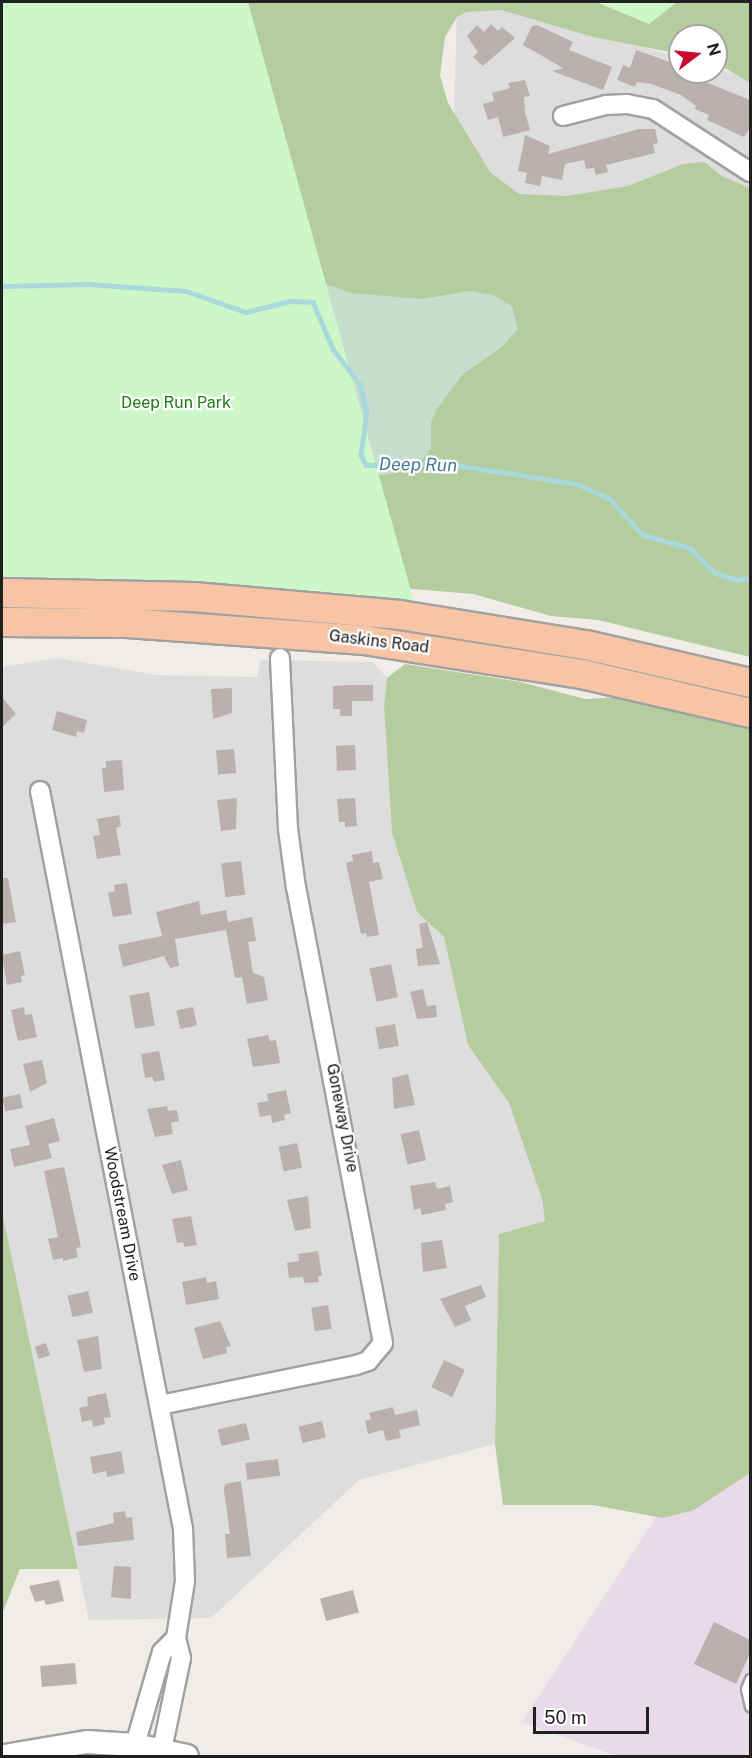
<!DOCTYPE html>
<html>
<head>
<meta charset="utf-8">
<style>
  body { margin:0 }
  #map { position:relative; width:752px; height:1758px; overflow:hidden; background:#f0ece7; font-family:"Public Sans",sans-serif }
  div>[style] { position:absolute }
  .residential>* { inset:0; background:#deddde }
  .industrial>* { inset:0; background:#e9dae9 }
  .forest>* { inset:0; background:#b5cd9e }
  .wetland>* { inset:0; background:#c5dece }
  .park>* { inset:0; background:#cdf7c8 }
  .stream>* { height:4.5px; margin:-2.25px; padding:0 2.25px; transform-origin:2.25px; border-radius:2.25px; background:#aad9db }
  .building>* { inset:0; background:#bab0ad; transform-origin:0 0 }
  .roads { filter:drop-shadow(2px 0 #a1a1a1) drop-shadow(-2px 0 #a1a1a1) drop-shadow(0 2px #a1a1a1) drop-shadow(0 -2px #a1a1a1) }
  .service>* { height:9px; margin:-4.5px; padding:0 4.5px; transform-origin:4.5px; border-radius:4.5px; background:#fff }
  .minor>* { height:18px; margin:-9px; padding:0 9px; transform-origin:9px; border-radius:9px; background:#fff }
  .tertiary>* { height:22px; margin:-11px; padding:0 11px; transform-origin:11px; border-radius:11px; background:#fff }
  .primary>* { height:28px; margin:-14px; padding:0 14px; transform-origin:14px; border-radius:14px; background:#f7c5a6 }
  span { translate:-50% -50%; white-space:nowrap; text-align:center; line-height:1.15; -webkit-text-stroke:4.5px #fff; paint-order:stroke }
  .park-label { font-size:16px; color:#1c7b12 }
  .street-label { font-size:16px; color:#202020 }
  .water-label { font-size:18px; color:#477c95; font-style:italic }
  .frame { position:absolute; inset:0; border:3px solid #202020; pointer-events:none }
  .north { position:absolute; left:668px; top:24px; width:60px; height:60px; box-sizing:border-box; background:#fff; border:2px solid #a6a6a6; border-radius:50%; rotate:74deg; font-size:16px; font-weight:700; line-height:24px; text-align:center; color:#202020 }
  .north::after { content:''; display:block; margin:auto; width:21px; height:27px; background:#c60b2d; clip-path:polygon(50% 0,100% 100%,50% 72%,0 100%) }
  .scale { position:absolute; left:533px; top:1707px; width:116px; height:27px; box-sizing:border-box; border:3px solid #202020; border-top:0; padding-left:8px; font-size:18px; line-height:21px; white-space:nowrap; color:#202020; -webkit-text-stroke:4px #fff; paint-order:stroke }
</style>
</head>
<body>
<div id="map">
  <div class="residential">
    <div style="clip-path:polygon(457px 2px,479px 2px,680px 57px,680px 72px,716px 72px,716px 67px,750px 80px,750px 242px,451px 233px)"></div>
    <div style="clip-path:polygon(58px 658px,156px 675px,257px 677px,261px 660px,373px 662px,387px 678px,384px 705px,392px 833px,417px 912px,444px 937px,468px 1045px,509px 1103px,542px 1199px,545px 1221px,499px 1234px,495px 1444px,359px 1480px,211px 1618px,89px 1620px,2px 1212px,2px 667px)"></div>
  </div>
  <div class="industrial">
    <div style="clip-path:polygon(750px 1454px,750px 1756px,616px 1756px,522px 1722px,677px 1485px)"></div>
  </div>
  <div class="forest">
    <div style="clip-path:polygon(2px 2px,750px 2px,750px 83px,716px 63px,716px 36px,680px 36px,680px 54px,593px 37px,501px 10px,467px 12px,457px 17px,445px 37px,440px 75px,448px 103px,490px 172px,519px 194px,567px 196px,628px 186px,683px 164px,704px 162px,722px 176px,750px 188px,750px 657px,598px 620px,551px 616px,473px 594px,342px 583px)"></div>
    <div style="clip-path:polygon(405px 664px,521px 682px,585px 699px,635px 696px,750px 723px,750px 1473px,694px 1510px,662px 1518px,593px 1505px,503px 1505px,495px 1444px,499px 1234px,545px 1221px,542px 1199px,509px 1103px,468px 1045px,444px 937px,417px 912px,392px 833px,384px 705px,387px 678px)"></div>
    <div style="clip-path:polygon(2px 1212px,78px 1569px,20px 1569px,2px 1614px)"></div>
  </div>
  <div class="wetland">
    <div style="clip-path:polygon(315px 280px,350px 293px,422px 299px,469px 291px,493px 295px,512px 306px,518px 329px,501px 348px,463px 374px,436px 410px,431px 423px,431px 448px,423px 459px,386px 475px,362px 475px)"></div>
  </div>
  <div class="park">
    <div style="clip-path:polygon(2px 2px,248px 2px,414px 602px,197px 583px,2px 579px)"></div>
    <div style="clip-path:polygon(596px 2px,677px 2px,649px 24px)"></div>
  </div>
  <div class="stream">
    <div style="left:2px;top:286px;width:86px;rotate:-1.3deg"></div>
    <div style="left:88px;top:284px;width:98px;rotate:4.1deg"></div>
    <div style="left:186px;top:291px;width:64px;rotate:19.3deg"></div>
    <div style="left:246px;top:312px;width:45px;rotate:-14deg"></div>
    <div style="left:290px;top:301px;width:23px;rotate:2deg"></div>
    <div style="left:313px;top:302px;width:51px;rotate:66.9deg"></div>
    <div style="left:333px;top:349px;width:44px;rotate:52.4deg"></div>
    <div style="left:360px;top:384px;width:29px;rotate:76deg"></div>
    <div style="left:367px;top:412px;width:43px;rotate:97.9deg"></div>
    <div style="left:361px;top:455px;width:11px;rotate:63deg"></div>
    <div style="left:366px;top:465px;width:76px;rotate:-1.5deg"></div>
    <div style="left:442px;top:463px;width:138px;rotate:8.8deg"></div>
    <div style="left:578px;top:484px;width:35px;rotate:25deg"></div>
    <div style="left:610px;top:499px;width:49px;rotate:47.5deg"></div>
    <div style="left:643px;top:535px;width:49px;rotate:15.5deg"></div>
    <div style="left:690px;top:548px;width:35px;rotate:45deg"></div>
    <div style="left:715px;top:573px;width:23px;rotate:18deg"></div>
    <div style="left:737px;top:580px;width:13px;rotate:-13deg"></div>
  </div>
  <div class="building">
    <div style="clip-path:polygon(491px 24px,498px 31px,502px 27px,515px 38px,483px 66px,473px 57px,478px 52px,467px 36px,477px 25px,484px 32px)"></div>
    <div style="clip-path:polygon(537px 25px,573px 42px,569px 50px,612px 67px,603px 90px,552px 71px,563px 68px,523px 45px,532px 26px)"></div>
    <div style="clip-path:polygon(636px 50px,678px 65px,676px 70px,750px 100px,750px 128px,744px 137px,707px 120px,709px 115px,695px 109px,696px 106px,681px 95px,651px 84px,637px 82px,635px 87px,617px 80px,623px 65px,630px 68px)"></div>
    <div style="clip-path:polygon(525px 80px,530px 96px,524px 97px,525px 112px,530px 130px,503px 137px,498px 117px,488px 120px,483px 104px,494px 101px,492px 93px,510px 88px,508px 83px)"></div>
    <div style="clip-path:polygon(639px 129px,655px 129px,658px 143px,653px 144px,655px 153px,606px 165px,608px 172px,596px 175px,594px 168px,586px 169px,584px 160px,565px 164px,562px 180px,542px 176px,540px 186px,525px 183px,527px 173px,518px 171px,525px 135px,550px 146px,548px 154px)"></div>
    <div style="clip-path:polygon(351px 685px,373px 685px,373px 701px,352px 701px,352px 716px,340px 716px,340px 709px,333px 709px,333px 686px)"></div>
    <div style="clip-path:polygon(232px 688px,232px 713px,213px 719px,211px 689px)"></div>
    <div style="clip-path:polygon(2px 697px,16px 714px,2px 727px)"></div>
    <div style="clip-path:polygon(57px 711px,87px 720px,84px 733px,77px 731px,76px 737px,52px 730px)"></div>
    <div style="left:355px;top:745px;width:25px;height:19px;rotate:88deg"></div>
    <div style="left:234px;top:749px;width:24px;height:18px;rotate:85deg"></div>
    <div style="clip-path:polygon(122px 760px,124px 790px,104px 792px,102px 768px,106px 768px,106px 761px)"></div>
    <div style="clip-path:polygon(237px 798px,236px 829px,221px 831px,217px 800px)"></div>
    <div style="clip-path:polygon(355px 798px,357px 826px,345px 827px,345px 822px,339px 822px,337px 799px)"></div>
    <div style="clip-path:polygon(119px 815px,121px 826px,116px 828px,121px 855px,97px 859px,93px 836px,100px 835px,97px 819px)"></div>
    <div style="clip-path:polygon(372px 851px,373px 863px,379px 862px,383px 879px,369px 882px,379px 935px,367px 937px,366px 933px,361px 934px,346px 863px,353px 861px,352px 855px)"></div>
    <div style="left:241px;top:861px;width:34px;height:20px;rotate:83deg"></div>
    <div style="clip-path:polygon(2px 878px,8px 878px,16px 922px,2px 924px)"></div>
    <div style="clip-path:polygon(127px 883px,132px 914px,113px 917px,108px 893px,115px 891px,114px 885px)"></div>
    <div style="clip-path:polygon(199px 901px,201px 915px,226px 910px,228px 922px,252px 917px,256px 941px,248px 942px,253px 973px,264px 977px,268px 1000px,247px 1004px,242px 977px,235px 978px,226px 930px,175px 939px,179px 966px,170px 968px,164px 956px,123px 967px,118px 945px,162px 936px,156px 912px)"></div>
    <div style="clip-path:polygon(427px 922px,440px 964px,418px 966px,416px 949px,423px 948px,419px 924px)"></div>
    <div style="clip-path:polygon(20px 951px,25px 975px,21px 976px,22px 982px,7px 985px,2px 955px)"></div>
    <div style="left:391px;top:964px;width:34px;height:22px;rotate:78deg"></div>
    <div style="clip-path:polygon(423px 989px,427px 1006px,436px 1005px,437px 1017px,417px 1019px,410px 992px)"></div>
    <div style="left:149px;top:992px;width:34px;height:20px;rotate:80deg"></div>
    <div style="clip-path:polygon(24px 1007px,25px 1015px,32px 1014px,37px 1037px,18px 1041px,11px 1010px)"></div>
    <div style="left:193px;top:1007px;width:19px;height:17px;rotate:78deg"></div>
    <div style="left:395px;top:1024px;width:22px;height:20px;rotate:80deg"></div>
    <div style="clip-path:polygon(268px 1035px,270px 1041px,276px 1040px,280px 1063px,253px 1067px,247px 1039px)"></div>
    <div style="clip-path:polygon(159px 1051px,165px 1080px,154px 1082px,152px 1077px,145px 1078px,141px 1054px)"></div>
    <div style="clip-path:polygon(42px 1060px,47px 1083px,30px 1092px,23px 1064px)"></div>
    <div style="clip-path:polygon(408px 1074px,415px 1105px,394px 1109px,392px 1078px)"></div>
    <div style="clip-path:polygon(286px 1090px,291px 1113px,284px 1115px,285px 1120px,272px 1123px,271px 1115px,260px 1117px,257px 1103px,268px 1101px,267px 1094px)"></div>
    <div style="left:20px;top:1094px;width:14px;height:18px;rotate:78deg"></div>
    <div style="clip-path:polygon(167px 1106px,168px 1111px,177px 1110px,179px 1121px,171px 1123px,173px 1134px,155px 1137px,147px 1109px)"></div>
    <div style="clip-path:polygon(54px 1118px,60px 1141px,48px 1144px,52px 1158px,14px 1167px,10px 1149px,30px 1145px,25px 1126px)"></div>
    <div style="left:419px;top:1130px;width:31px;height:19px;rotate:77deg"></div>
    <div style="left:297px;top:1143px;width:25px;height:19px;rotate:78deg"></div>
    <div style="clip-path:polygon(181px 1160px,188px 1190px,172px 1194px,162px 1165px)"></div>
    <div style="clip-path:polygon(64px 1167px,81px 1247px,76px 1248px,78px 1257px,63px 1261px,63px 1258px,53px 1260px,48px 1239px,58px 1237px,44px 1171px)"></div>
    <div style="clip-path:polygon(435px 1182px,437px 1189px,450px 1186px,453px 1202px,445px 1204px,446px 1210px,422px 1215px,420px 1208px,414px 1210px,410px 1186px)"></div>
    <div style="clip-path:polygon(308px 1196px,311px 1228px,295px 1231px,287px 1200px)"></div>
    <div style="clip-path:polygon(191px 1216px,197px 1245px,184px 1247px,183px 1242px,177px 1243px,172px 1219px)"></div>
    <div style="clip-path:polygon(442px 1240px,447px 1268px,423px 1272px,421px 1243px)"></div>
    <div style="clip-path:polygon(318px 1251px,322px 1276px,318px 1276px,319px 1282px,304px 1283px,303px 1277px,289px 1278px,287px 1263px,299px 1261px,298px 1254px)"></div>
    <div style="clip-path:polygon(206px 1277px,207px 1283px,216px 1281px,219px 1299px,186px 1305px,182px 1282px)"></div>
    <div style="clip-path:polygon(481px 1285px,486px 1297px,465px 1306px,471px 1320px,455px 1327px,440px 1299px)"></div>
    <div style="left:88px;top:1291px;width:22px;height:21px;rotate:77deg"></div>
    <div style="left:328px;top:1305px;width:24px;height:17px;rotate:81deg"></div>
    <div style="clip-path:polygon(220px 1321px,231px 1346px,226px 1347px,227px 1353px,203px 1359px,194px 1328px)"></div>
    <div style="clip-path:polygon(98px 1336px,102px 1369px,84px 1372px,77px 1340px)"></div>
    <div style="left:46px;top:1343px;width:13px;height:12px;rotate:72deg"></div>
    <div style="left:444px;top:1360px;width:23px;height:30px;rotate:25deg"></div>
    <div style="clip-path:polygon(106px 1393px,111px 1417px,104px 1418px,105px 1424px,93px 1427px,92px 1420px,82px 1422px,79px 1408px,88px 1406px,87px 1397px)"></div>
    <div style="clip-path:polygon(393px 1407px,395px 1415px,417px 1410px,420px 1425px,399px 1430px,401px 1438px,386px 1441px,383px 1430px,368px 1434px,365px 1421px,371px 1419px,369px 1413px)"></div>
    <div style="left:322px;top:1421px;width:17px;height:24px;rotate:77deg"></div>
    <div style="left:246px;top:1423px;width:17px;height:29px;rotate:77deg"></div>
    <div style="clip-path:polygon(121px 1451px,125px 1473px,107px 1477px,106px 1471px,93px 1474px,90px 1457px)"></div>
    <div style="left:278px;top:1459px;width:17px;height:33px;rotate:83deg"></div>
    <div style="clip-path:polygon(241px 1481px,251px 1556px,227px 1558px,225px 1534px,230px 1534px,224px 1490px,225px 1484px)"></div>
    <div style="clip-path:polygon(125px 1511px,126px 1518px,132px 1517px,134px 1540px,78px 1546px,76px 1532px,114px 1523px,113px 1513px)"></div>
    <div style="clip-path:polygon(114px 1566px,131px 1567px,131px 1599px,111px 1597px)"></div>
    <div style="clip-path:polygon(59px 1580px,64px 1601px,46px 1605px,44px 1600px,35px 1602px,29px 1586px)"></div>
    <div style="left:353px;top:1590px;width:23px;height:34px;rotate:75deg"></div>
    <div style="clip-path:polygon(714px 1622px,750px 1640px,750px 1653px,736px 1684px,694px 1664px)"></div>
    <div style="left:75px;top:1663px;width:21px;height:35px;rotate:85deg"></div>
  </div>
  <div class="roads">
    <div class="service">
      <div style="left:750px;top:1679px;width:11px;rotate:112deg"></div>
      <div style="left:746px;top:1689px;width:18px;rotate:77deg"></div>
    </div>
    <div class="minor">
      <div style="left:563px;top:116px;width:44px;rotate:-14.3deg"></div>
      <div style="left:606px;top:105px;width:21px;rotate:-3deg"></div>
      <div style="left:627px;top:104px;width:26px;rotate:11deg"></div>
      <div style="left:653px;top:109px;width:116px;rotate:33deg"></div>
      <div style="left:40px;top:791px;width:752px;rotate:79.03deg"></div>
      <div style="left:183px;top:1529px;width:52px;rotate:87.8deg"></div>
      <div style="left:185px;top:1581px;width:58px;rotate:99deg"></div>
      <div style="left:176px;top:1638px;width:21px;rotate:76deg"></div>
      <div style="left:181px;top:1658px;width:94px;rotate:101.7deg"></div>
      <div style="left:160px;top:1405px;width:200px;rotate:-11.5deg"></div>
      <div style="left:356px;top:1365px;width:13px;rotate:-18deg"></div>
      <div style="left:368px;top:1361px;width:23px;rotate:-50deg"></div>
      <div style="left:383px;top:1343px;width:463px;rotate:-100.8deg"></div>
      <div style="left:296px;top:888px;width:60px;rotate:-97.7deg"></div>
      <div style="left:288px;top:829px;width:171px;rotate:-92.7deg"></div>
      <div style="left:135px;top:1745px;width:97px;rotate:-73.8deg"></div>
      <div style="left:162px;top:1652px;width:20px;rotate:-45deg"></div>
    </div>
    <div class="tertiary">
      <div style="left:4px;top:1756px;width:84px;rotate:-9.6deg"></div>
      <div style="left:87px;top:1742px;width:48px;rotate:3.6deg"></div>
      <div style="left:135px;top:1745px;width:53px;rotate:11.9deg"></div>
    </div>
    <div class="primary">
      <div style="left:2px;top:593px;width:192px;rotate:1.2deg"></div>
      <div style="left:194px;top:597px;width:207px;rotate:5deg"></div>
      <div style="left:400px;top:615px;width:188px;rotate:9.2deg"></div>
      <div style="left:586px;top:645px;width:168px;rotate:13deg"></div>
      <div style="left:2px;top:622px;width:125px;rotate:0.5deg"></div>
      <div style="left:127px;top:623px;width:238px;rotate:4.1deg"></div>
      <div style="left:364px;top:640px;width:221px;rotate:8.9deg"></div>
      <div style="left:582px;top:674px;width:172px;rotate:13.1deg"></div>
    </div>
  </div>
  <div class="park-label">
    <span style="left:176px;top:403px">Deep Run Park</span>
  </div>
  <div class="street-label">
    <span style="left:379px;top:642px;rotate:7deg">Gaskins Road</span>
    <span style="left:342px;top:1118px;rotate:79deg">Goneway Drive</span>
    <span style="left:122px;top:1214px;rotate:79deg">Woodstream Drive</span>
  </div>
  <div class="water-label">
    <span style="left:418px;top:465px;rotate:1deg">Deep Run</span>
  </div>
  <div class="frame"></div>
  <div class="north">N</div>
  <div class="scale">50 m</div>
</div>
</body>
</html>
